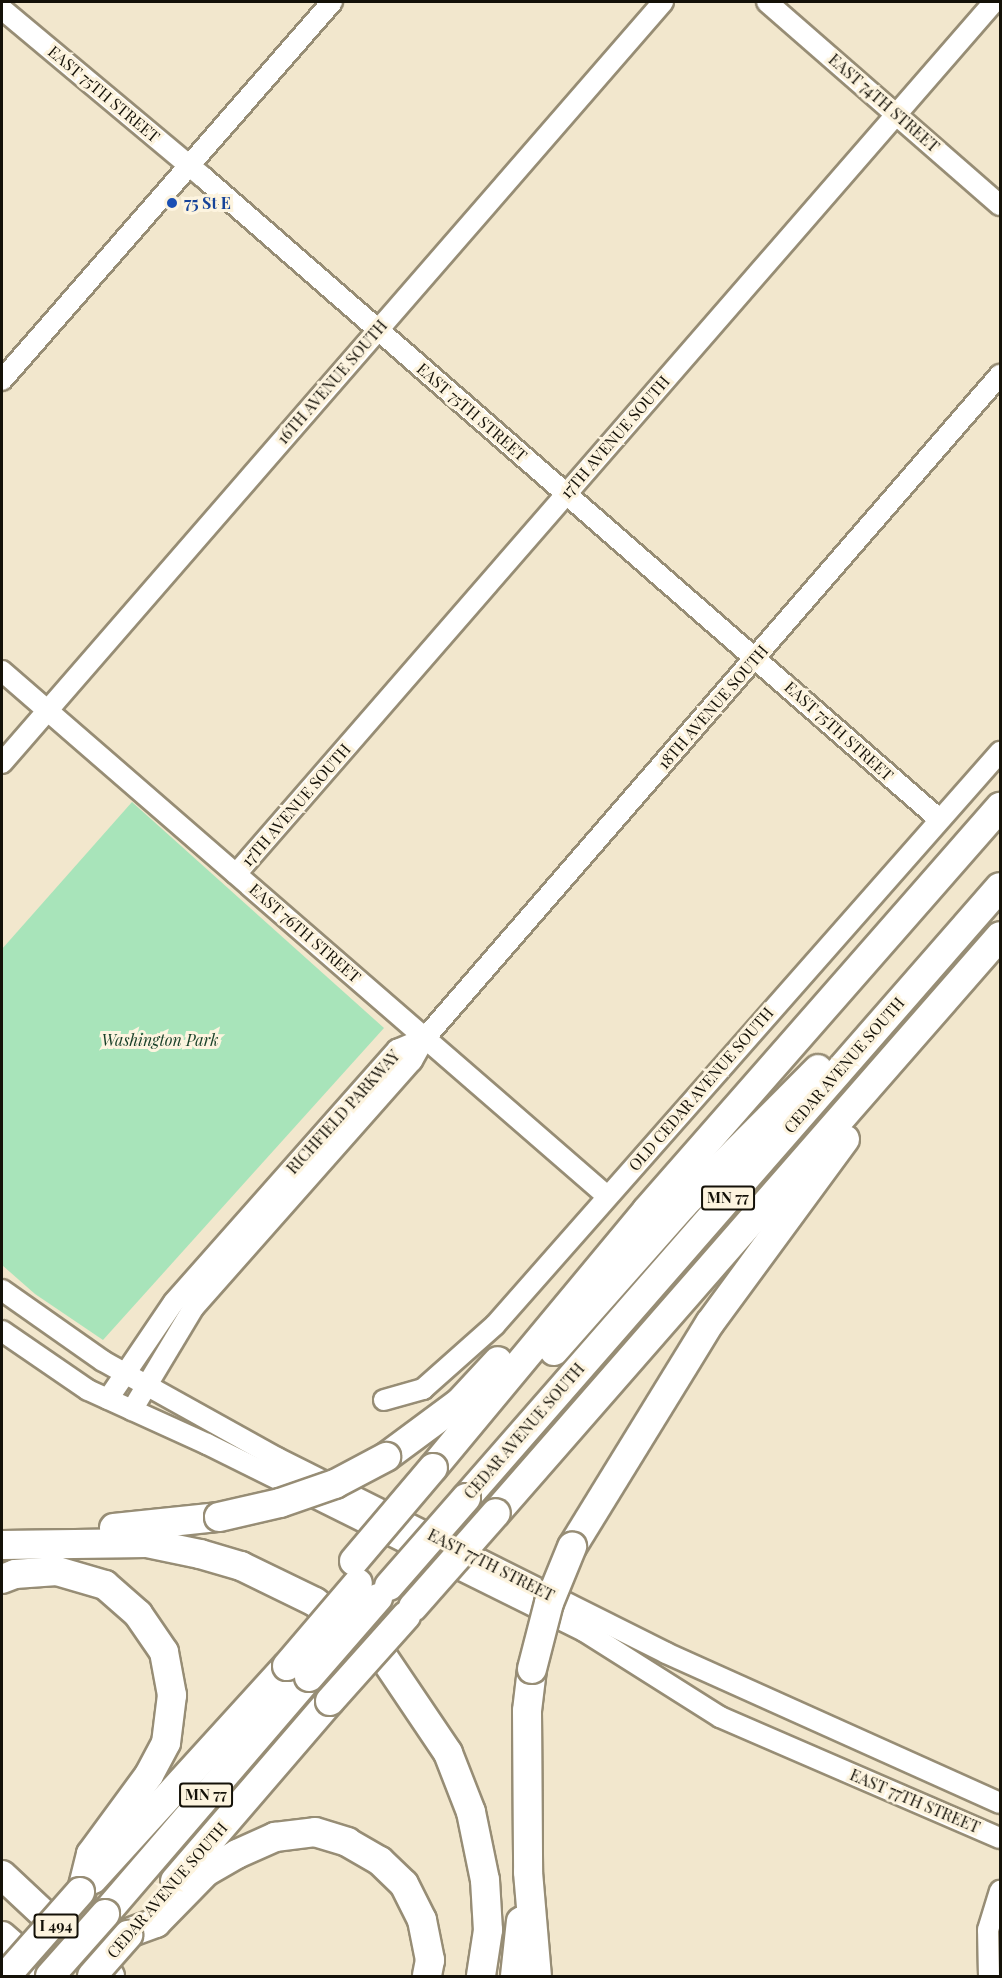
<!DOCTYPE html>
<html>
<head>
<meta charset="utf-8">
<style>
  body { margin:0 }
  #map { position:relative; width:1002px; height:1978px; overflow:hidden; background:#f2e7cd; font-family:"Playfair Display",serif }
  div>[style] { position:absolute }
  .green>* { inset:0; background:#a8e4ba }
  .roads { filter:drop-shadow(2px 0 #978d75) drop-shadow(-2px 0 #978d75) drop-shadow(0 2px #978d75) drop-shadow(0 -2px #978d75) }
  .minor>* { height:20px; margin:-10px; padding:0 10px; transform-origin:10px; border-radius:10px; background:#fff }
  .highway>* { height:28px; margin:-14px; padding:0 14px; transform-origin:14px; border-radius:14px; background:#fff }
  .bridges { filter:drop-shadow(2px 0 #978d75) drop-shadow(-2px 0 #978d75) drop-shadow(0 2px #978d75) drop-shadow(0 -2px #978d75) }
  .highway-bridge>* { height:28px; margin:-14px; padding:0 14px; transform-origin:14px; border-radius:14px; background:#fff }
  .dots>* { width:16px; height:16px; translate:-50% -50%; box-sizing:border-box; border:3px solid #fdf4df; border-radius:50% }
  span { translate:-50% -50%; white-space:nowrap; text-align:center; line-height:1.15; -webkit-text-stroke:6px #fdf4df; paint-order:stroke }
  .shield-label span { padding:2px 4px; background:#fdf4df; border:2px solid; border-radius:4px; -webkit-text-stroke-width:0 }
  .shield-label { font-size:15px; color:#141108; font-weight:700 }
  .street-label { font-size:16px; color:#141108 }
  .transit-label { font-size:16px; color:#164399; font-weight:700 }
  .left { translate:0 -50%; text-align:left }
  .park-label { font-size:16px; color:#163e26; font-style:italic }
  .frame { position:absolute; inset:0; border:3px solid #141108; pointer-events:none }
</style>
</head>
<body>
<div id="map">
  <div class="green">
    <div style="clip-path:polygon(132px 802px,384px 1028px,103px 1340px,35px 1294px,2px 1265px,2px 949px)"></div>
  </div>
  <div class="roads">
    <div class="minor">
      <div style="left:767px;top:2px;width:309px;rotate:41.1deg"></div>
      <div style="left:2px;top:9px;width:262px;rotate:39.9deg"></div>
      <div style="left:203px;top:177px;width:977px;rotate:41.1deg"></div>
      <div style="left:2px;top:380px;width:502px;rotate:-48.88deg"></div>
      <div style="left:2px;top:671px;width:801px;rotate:40.95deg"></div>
      <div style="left:2px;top:763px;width:1008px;rotate:-49.02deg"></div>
      <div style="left:236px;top:874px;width:1155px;rotate:-49deg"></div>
      <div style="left:2px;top:1290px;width:123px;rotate:35.1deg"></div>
      <div style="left:103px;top:1361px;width:199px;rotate:29.1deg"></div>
      <div style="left:277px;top:1458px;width:435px;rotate:26.6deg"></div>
      <div style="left:666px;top:1653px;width:366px;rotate:24.2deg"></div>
      <div style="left:2px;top:1331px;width:104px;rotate:34.5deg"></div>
      <div style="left:88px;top:1390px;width:131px;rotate:24.4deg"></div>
      <div style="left:207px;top:1444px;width:421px;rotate:26.4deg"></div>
      <div style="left:584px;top:1631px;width:161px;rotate:32.3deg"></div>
      <div style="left:720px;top:1717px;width:305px;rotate:23.4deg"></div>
      <div style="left:108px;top:1399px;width:117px;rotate:-55.8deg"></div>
      <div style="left:174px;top:1302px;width:337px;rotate:-48.5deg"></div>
      <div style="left:397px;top:1050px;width:30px;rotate:-23deg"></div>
      <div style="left:384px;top:1400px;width:41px;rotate:-15.8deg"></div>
      <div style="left:423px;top:1389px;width:96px;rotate:-41.6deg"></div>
      <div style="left:495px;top:1325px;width:764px;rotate:-48.61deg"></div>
      <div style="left:132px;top:1410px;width:120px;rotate:-59deg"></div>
      <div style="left:194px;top:1307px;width:329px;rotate:-48.5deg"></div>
      <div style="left:412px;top:1061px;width:26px;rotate:-61deg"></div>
      <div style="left:425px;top:1038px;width:878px;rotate:-49.07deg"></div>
      <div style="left:989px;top:1976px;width:46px;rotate:-91.2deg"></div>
      <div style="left:988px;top:1930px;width:41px;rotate:-72.9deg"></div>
    </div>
    <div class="highway">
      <div style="left:554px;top:1351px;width:196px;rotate:-48.5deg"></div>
      <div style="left:684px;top:1204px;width:190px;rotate:-45.2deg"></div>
      <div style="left:386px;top:1457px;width:91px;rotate:-36.5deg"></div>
      <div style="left:459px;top:1403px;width:57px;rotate:-47.1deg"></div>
      <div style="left:433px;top:1468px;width:335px;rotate:-50.3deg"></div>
      <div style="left:647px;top:1210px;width:536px;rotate:-48.78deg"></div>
      <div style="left:466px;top:1498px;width:811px;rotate:-48.85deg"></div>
      <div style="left:496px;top:1513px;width:766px;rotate:-48.86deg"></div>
      <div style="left:114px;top:1528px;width:106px;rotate:-6deg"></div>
      <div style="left:2px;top:1545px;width:145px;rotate:-0.8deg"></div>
      <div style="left:147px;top:1543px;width:54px;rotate:11.7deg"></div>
      <div style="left:200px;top:1554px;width:43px;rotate:16.3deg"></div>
      <div style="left:241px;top:1566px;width:82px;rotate:25.9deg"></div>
      <div style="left:315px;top:1602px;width:85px;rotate:38.3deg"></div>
      <div style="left:382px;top:1655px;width:118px;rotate:56deg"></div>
      <div style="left:448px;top:1753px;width:63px;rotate:68.7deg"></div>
      <div style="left:471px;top:1812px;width:69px;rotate:78.4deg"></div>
      <div style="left:485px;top:1880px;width:50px;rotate:86.6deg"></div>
      <div style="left:488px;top:1930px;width:47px;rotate:98.7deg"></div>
      <div style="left:572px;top:1547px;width:263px;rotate:-58.4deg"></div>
      <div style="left:710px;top:1323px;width:228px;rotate:-53.7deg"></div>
      <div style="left:2px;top:1579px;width:14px;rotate:-21deg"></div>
      <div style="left:15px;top:1574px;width:42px;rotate:-4.1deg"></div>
      <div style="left:57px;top:1571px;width:50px;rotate:16.3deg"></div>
      <div style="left:105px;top:1585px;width:44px;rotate:41.3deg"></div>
      <div style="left:138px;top:1614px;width:46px;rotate:55.6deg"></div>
      <div style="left:164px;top:1652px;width:44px;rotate:79.5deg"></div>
      <div style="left:172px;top:1695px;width:48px;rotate:97.1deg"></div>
      <div style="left:166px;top:1743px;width:36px;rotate:118deg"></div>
      <div style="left:149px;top:1775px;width:98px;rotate:126.3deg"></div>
      <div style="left:91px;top:1854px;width:38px;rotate:104deg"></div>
      <div style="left:532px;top:1669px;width:42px;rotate:96.8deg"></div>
      <div style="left:527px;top:1711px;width:161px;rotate:89.6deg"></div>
      <div style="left:528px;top:1872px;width:104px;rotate:85.1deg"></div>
      <div style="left:2px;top:1875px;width:148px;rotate:43.1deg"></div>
      <div style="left:93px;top:1879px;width:288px;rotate:-47.7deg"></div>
      <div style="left:175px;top:1881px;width:238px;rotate:-49.3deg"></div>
      <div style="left:105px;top:1914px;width:313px;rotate:-49.3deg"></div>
      <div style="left:131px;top:1932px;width:27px;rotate:-20deg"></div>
      <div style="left:156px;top:1923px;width:71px;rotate:-45.6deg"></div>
      <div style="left:206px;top:1872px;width:36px;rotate:-30deg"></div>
      <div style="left:237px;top:1854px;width:42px;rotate:-24.1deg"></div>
      <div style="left:275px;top:1837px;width:40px;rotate:-7.1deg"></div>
      <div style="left:315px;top:1832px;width:34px;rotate:17deg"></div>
      <div style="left:347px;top:1842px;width:38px;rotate:30deg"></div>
      <div style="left:380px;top:1861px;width:33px;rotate:44deg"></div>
      <div style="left:404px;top:1884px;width:40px;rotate:63.4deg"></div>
      <div style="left:422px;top:1920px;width:41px;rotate:78.7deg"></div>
      <div style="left:430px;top:1960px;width:16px;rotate:101deg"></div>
      <div style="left:2px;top:1936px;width:61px;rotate:41deg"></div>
      <div style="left:515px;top:1976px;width:55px;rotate:-83.8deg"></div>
    </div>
  </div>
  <div class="bridges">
    <div class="highway-bridge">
      <div style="left:219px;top:1517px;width:63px;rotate:-12.9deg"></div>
      <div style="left:280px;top:1503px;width:58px;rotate:-19.1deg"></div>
      <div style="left:335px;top:1484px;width:58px;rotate:-27.9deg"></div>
      <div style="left:354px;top:1561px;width:122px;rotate:-49.7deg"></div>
      <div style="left:389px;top:1586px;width:117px;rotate:-48.8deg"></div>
      <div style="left:413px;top:1607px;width:125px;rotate:-48.6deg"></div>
      <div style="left:287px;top:1666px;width:109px;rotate:-49.5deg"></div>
      <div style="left:532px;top:1669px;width:68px;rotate:-75.6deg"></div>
      <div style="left:549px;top:1603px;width:61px;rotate:-67.7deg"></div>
      <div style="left:309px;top:1677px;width:105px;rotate:-48.9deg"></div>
      <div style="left:330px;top:1701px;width:114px;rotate:-48.2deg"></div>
      <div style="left:6px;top:1976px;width:112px;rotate:-48.6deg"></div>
      <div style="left:50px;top:1976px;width:83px;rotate:-48.4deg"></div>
      <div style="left:92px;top:1976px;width:55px;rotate:-48.7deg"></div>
    </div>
  </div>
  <div class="dots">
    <div style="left:172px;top:203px;background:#1a4fb4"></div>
  </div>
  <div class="shield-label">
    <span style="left:728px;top:1198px">MN 77</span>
    <span style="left:206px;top:1795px">MN 77</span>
    <span style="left:56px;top:1926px">I 494</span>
  </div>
  <div class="street-label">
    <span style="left:104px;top:94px;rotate:40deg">EAST 75TH STREET</span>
    <span style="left:884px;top:103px;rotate:41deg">EAST 74TH STREET</span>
    <span style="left:332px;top:382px;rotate:-49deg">16TH AVENUE SOUTH</span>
    <span style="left:472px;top:412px;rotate:41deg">EAST 75TH STREET</span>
    <span style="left:615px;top:437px;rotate:-49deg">17TH AVENUE SOUTH</span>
    <span style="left:713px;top:707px;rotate:-49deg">18TH AVENUE SOUTH</span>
    <span style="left:839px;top:731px;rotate:42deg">EAST 75TH STREET</span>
    <span style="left:296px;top:805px;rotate:-49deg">17TH AVENUE SOUTH</span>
    <span style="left:305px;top:933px;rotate:41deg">EAST 76TH STREET</span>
    <span style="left:844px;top:1065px;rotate:-49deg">CEDAR AVENUE SOUTH</span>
    <span style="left:701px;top:1089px;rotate:-49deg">OLD CEDAR AVENUE SOUTH</span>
    <span style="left:343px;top:1112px;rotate:-48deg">RICHFIELD PARKWAY</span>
    <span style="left:524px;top:1431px;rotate:-49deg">CEDAR AVENUE SOUTH</span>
    <span style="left:491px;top:1565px;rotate:27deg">EAST 77TH STREET</span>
    <span style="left:915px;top:1801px;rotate:23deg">EAST 77TH STREET</span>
    <span style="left:167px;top:1890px;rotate:-49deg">CEDAR AVENUE SOUTH</span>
  </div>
  <div class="transit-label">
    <span class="left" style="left:184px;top:203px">75 St E</span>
  </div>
  <div class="park-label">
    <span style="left:160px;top:1040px">Washington Park</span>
  </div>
  <div class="frame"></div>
</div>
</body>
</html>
